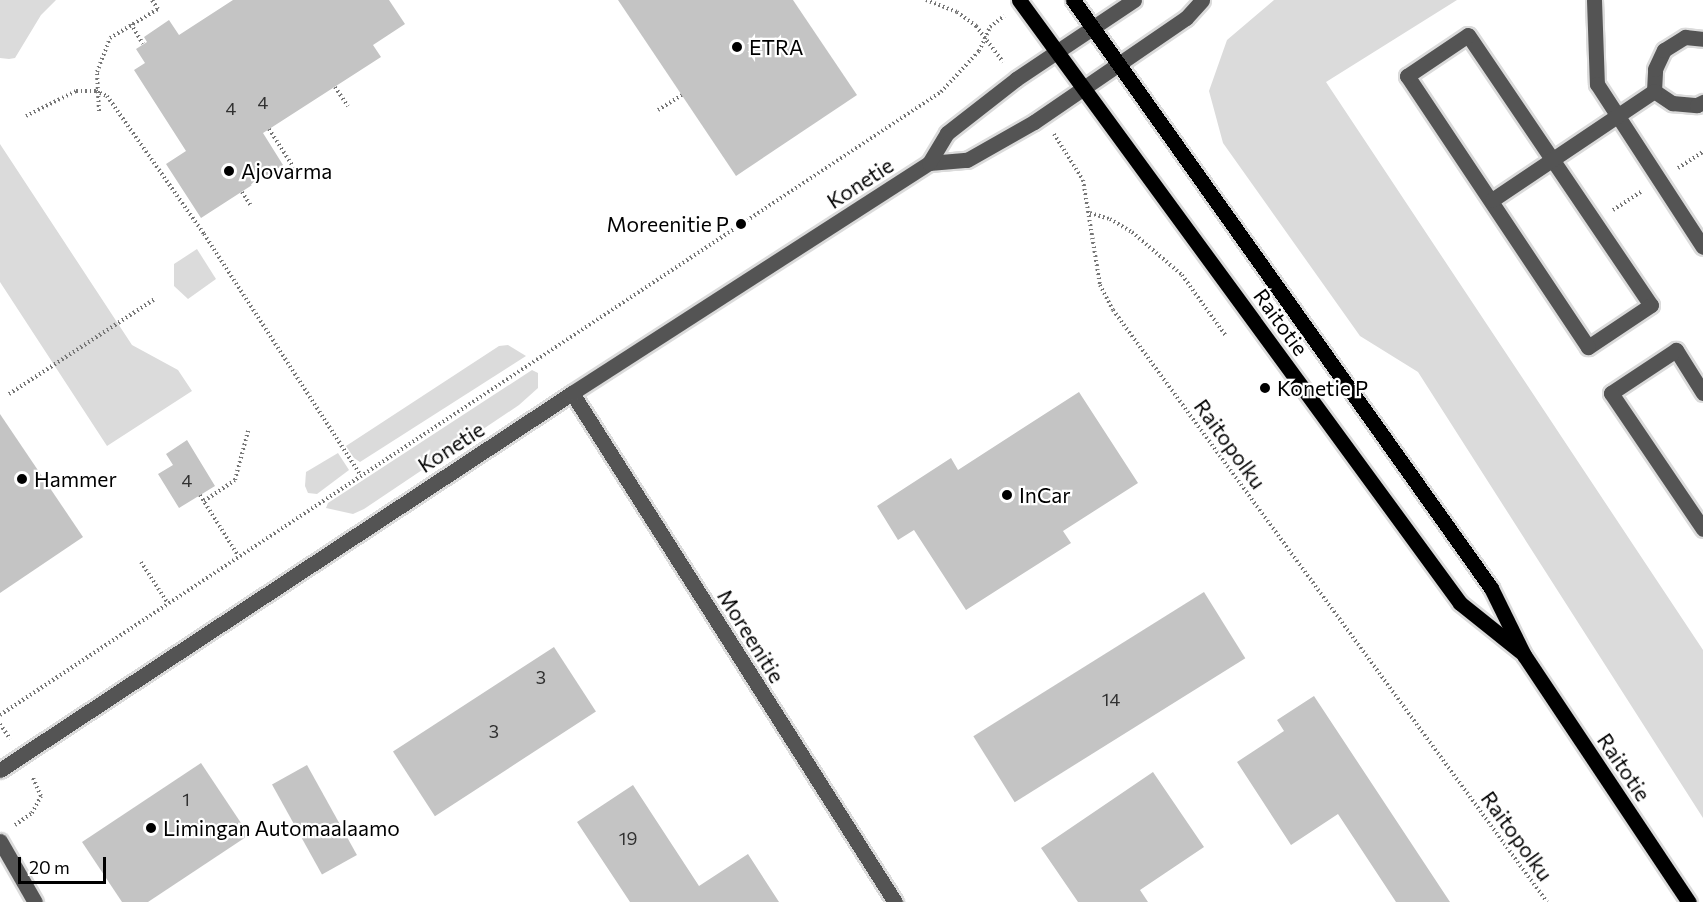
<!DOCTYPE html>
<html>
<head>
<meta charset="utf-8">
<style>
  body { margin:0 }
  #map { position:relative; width:1703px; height:902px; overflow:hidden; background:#fff; font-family:Commissioner,sans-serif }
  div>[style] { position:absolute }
  .green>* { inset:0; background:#dbdbdb }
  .building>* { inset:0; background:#c4c4c4; transform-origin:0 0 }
  .path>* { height:4px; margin-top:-2px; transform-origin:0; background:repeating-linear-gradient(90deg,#767676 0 1.5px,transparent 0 4.5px) }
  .roads { filter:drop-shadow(2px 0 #dbdbdb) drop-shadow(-2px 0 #dbdbdb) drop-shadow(0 2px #dbdbdb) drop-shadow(0 -2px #dbdbdb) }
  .minor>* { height:15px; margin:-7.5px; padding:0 7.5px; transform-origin:7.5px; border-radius:7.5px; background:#545454 }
  .major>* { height:15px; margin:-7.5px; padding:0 7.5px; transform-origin:7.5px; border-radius:7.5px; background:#000 }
  .dots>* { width:16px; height:16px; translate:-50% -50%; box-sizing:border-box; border:3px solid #fff; border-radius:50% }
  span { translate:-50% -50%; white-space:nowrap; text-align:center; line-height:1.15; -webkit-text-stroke:4.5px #fff; paint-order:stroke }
  .number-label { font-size:18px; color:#313131 }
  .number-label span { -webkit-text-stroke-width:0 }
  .poi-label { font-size:21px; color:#000 }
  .left { translate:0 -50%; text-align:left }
  .right { translate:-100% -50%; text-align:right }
  .street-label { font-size:21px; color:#000 }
  .scale { position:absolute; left:18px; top:857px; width:88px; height:27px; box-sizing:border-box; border:3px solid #000; border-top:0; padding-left:8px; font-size:18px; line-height:21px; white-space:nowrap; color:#000; -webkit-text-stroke:4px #fff; paint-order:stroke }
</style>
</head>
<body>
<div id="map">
  <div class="green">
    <div style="clip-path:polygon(0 0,56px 0,41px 15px,15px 58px,9px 59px,0 58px)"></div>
    <div style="clip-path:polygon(1274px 0,1457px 0,1326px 82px,1703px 650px,1703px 818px,1418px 372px,1360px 336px,1223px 143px,1209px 91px,1227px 40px)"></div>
    <div style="clip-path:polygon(0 144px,132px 345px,178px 370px,192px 391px,107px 446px,0 282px)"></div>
    <div style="clip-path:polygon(197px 249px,216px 279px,188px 299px,174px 286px,174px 264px)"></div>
    <div style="clip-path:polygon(508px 345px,526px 356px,360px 462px,354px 458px,346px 446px,499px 346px)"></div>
    <div style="clip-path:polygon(532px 370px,538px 373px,538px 388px,519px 405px,364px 509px,353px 514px,326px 508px,328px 503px)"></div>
    <div style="clip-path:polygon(338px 453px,349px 470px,317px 494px,308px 493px,305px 486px,306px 472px)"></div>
  </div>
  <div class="building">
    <div style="clip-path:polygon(233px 0,389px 0,405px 24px,373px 45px,381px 57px,263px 133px,283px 165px,201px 218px,166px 164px,186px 151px,134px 70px,145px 63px,136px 49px,147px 42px,144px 37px,169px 20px,179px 35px)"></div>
    <div style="clip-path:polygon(618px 0,793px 0,857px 95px,736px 176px)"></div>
    <div style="clip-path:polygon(1079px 392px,1138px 483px,1063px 531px,1071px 543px,966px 610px,914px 530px,898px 540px,877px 506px,951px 458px,958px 470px)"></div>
    <div style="clip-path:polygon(0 414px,83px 537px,0 593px)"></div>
    <div style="clip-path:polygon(187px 440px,215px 486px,179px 508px,158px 474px,173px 465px,166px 454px)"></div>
    <div style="left:1204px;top:592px;width:78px;height:272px;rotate:58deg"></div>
    <div style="left:554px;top:647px;width:77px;height:192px;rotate:57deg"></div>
    <div style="clip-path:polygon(1314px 696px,1450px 902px,1396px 902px,1338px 814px,1291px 845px,1237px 762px,1284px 731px,1277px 720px)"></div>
    <div style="clip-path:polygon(201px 763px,249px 835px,148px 902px,122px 902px,82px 842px)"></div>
    <div style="left:307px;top:765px;width:103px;height:40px;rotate:61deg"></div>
    <div style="clip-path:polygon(1153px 772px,1204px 847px,1140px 890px,1148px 902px,1078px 902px,1041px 848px)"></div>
    <div style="clip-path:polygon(633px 785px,699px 886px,748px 854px,779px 902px,630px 902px,577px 822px)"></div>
  </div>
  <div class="path">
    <div style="left:926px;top:0;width:33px;rotate:21deg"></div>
    <div style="left:957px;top:12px;width:24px;rotate:36deg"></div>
    <div style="left:976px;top:26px;width:45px;rotate:53.1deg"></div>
    <div style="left:131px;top:24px;width:23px;rotate:59deg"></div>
    <div style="left:335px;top:87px;width:23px;rotate:56deg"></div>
    <div style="left:658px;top:110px;width:28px;rotate:-32deg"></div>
    <div style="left:99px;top:111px;width:39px;rotate:-93deg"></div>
    <div style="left:97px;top:72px;width:36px;rotate:-69deg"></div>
    <div style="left:110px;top:38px;width:56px;rotate:-31.1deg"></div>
    <div style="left:158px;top:9px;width:11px;rotate:-124deg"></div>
    <div style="left:26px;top:116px;width:56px;rotate:-26.6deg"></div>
    <div style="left:76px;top:91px;width:20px"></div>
    <div style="left:96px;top:91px;width:12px;rotate:24deg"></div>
    <div style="left:107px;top:96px;width:169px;rotate:54.9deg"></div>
    <div style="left:204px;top:234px;width:286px;rotate:57deg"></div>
    <div style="left:269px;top:129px;width:56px;rotate:57.4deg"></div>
    <div style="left:1054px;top:134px;width:54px;rotate:57.8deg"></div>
    <div style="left:1083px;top:180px;width:106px;rotate:80.8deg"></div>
    <div style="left:1100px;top:285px;width:28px;rotate:63deg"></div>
    <div style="left:1113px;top:310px;width:734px;rotate:53.75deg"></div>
    <div style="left:1678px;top:168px;width:30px;rotate:-33deg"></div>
    <div style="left:242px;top:192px;width:17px;rotate:57deg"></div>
    <div style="left:1613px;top:210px;width:35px;rotate:-33deg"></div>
    <div style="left:1090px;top:213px;width:21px;rotate:17deg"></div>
    <div style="left:1110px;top:219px;width:26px;rotate:31deg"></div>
    <div style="left:1132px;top:232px;width:66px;rotate:40.7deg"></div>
    <div style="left:1182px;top:275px;width:75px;rotate:54.2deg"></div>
    <div style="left:9px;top:394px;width:174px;rotate:-33.1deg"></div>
    <div style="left:200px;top:495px;width:70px;rotate:57.9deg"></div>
    <div style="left:204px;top:501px;width:37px;rotate:-34deg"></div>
    <div style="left:235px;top:480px;width:51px;rotate:-75.1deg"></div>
    <div style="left:141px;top:562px;width:48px;rotate:57deg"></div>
    <div style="left:0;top:715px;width:1129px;rotate:-33.51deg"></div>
    <div style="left:941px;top:92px;width:56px;rotate:-47.2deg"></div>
    <div style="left:979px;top:51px;width:26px;rotate:-65deg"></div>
    <div style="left:990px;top:27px;width:18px;rotate:-38deg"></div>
    <div style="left:0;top:724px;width:18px;rotate:56deg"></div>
    <div style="left:15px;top:825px;width:21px;rotate:-35deg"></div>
    <div style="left:32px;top:813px;width:19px;rotate:-62deg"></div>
    <div style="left:41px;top:796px;width:22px;rotate:-114deg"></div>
  </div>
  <div class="roads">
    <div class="minor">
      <div style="left:1594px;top:0;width:84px;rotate:88deg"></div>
      <div style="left:1597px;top:84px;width:194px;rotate:57deg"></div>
      <div style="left:1468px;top:35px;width:326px;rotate:55.9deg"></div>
      <div style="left:1651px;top:305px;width:76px;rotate:146.3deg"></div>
      <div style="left:1588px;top:347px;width:326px;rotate:-123.7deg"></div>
      <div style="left:1407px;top:76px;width:73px;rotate:-33.9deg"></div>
      <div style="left:1654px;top:91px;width:22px;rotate:-87deg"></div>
      <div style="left:1655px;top:69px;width:21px;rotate:-65deg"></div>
      <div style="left:1664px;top:50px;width:25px;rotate:-32deg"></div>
      <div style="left:1685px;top:37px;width:18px;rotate:6deg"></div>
      <div style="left:1654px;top:91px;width:22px;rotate:34deg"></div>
      <div style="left:1672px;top:103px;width:25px;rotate:5deg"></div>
      <div style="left:1697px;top:105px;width:7px;rotate:-27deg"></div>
      <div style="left:929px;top:163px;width:38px;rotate:-5deg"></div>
      <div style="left:967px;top:160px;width:77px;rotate:-29.6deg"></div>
      <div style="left:1034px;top:122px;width:184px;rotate:-34.4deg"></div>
      <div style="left:1186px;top:18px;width:24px;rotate:-48deg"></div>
      <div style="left:1492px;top:200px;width:195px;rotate:-33.9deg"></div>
      <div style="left:572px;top:393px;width:603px;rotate:57.6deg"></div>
      <div style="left:1703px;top:393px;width:51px;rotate:-122.1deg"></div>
      <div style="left:1676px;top:350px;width:78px;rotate:146.5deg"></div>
      <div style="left:1611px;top:393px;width:164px;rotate:55.9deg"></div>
      <div style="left:0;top:770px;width:685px;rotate:-33.39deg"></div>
      <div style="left:572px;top:393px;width:425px;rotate:-32.8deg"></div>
      <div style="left:929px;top:163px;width:35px;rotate:-59deg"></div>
      <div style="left:947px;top:133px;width:88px;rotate:-38deg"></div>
      <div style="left:1016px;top:79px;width:142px;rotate:-33.8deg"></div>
      <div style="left:0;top:841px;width:70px;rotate:60.2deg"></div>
    </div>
    <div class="major">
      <div style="left:1019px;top:0;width:747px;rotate:53.82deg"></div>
      <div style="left:1460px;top:603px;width:77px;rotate:38.7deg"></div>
      <div style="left:1073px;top:0;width:721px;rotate:54.59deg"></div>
      <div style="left:1491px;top:588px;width:75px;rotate:63.8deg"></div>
      <div style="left:1524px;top:655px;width:297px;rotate:56.3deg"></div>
    </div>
  </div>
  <div class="dots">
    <div style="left:737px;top:47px;background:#000"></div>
    <div style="left:229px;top:171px;background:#000"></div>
    <div style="left:741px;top:224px;background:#000"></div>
    <div style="left:1265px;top:388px;background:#000"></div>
    <div style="left:22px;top:479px;background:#000"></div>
    <div style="left:1007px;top:495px;background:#000"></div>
    <div style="left:151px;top:828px;background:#000"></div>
  </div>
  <div class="number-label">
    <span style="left:263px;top:102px">4</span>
    <span style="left:231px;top:108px">4</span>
    <span style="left:187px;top:480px">4</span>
    <span style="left:541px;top:677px">3</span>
    <span style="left:1111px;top:699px">14</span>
    <span style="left:494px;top:731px">3</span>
    <span style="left:186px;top:799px">1</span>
    <span style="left:628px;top:838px">19</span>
  </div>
  <div class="poi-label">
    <span class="left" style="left:749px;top:47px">ETRA</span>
    <span class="left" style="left:241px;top:171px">Ajovarma</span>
    <span class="right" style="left:729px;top:224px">Moreenitie P</span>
    <span class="left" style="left:1277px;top:388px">Konetie P</span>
    <span class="left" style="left:34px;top:479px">Hammer</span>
    <span class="left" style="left:1019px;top:495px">InCar</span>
    <span class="left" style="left:163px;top:828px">Limingan Automaalaamo</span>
  </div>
  <div class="street-label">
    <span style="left:860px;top:183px;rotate:-33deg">Konetie</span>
    <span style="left:1281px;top:322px;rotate:54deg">Raitotie</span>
    <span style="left:1230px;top:444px;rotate:54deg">Raitopolku</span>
    <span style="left:451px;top:447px;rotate:-33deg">Konetie</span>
    <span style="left:751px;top:636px;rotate:58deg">Moreenitie</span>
    <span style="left:1624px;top:767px;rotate:56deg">Raitotie</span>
    <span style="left:1517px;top:836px;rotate:54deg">Raitopolku</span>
  </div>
  <div class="scale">20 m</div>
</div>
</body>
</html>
